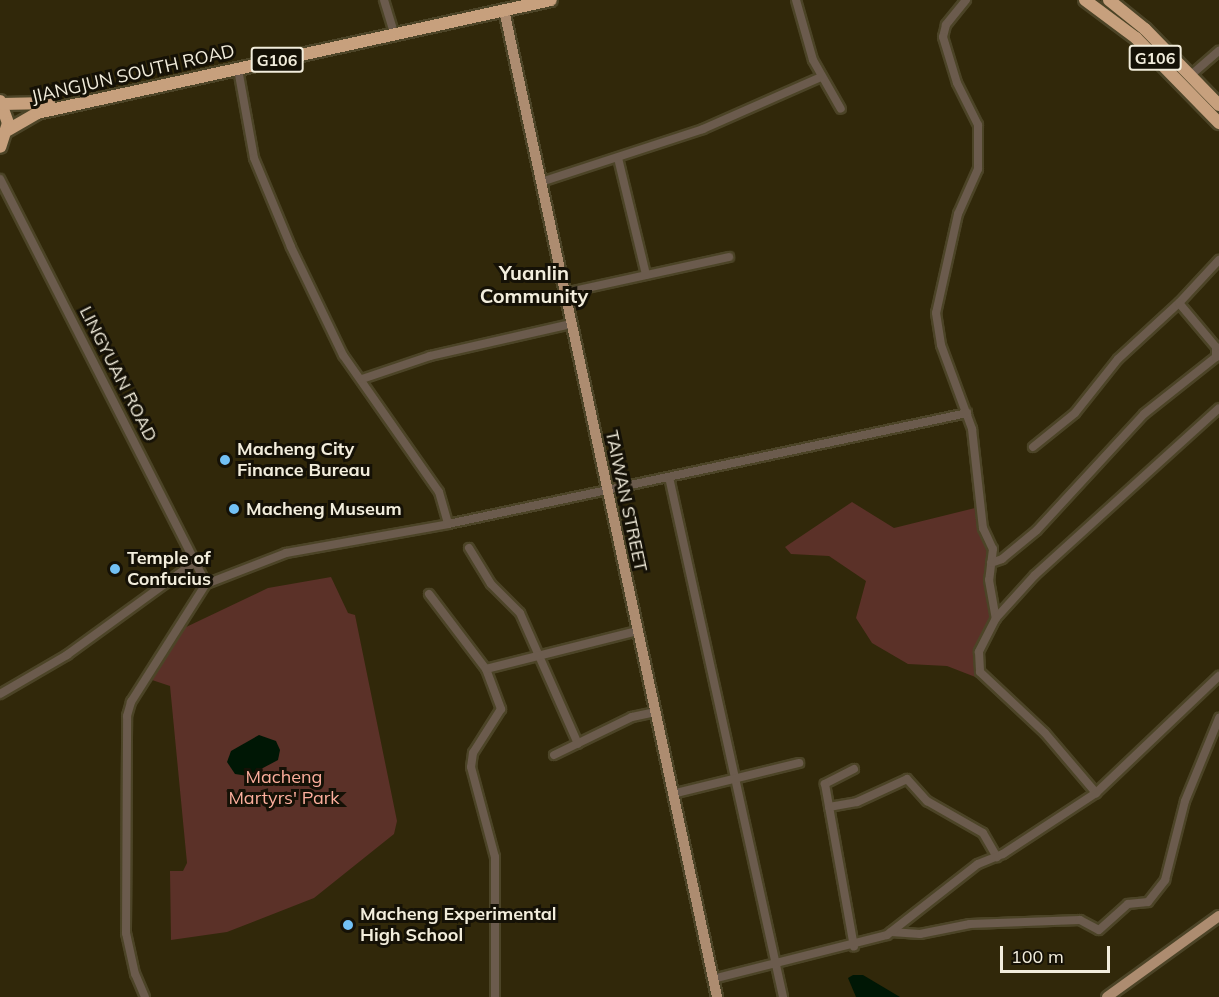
<!DOCTYPE html>
<html>
<head>
<meta charset="utf-8">
<style>
  body { margin:0 }
  #map { position:relative; width:1219px; height:997px; overflow:hidden; background:#31280a; font-family:Mulish,sans-serif }
  div>[style] { position:absolute }
  .green>* { inset:0; background:#5b3128 }
  .water>* { inset:0; background:#001705 }
  .roads { filter:drop-shadow(2px 0 #4c4427) drop-shadow(-2px 0 #4c4427) drop-shadow(0 2px #4c4427) drop-shadow(0 -2px #4c4427) }
  .minor>* { height:8px; margin:-4px; padding:0 4px; transform-origin:4px; border-radius:4px; background:#6b5b4d }
  .major>* { height:10px; margin:-5px; padding:0 5px; transform-origin:5px; border-radius:5px; background:#ad8c70 }
  .highway>* { height:12px; margin:-6px; padding:0 6px; transform-origin:6px; border-radius:6px; background:#c7a07d }
  .dots>* { width:16px; height:16px; translate:-50% -50%; box-sizing:border-box; border:3px solid #151106; border-radius:50% }
  span { translate:-50% -50%; white-space:nowrap; text-align:center; line-height:1.15; -webkit-text-stroke:6px #151106; paint-order:stroke }
  .shield-label span { padding:2px 4px; background:#151106; border:2px solid; border-radius:4px; -webkit-text-stroke-width:0 }
  .shield-label { font-size:16px; color:#f2eddc; font-weight:700 }
  .street-label { font-size:18px; color:#f2eddc }
  .poi-label { font-size:18px; color:#f2eddc; font-weight:700 }
  .left { translate:0 -50%; text-align:left }
  .park-label { font-size:18px; color:#fdaf9d }
  .neighbourhood-label { font-size:20px; color:#f2eddc; font-weight:700 }
  .scale { position:absolute; left:1000px; top:946px; width:110px; height:27px; box-sizing:border-box; border:3px solid #f2eddc; border-top:0; padding-left:8px; font-size:18px; line-height:21px; white-space:nowrap; color:#f2eddc; -webkit-text-stroke:4px #151106; paint-order:stroke }
</style>
</head>
<body>
<div id="map">
  <div class="green">
    <div style="clip-path:polygon(852px 502px,894px 528px,979px 507px,990px 547px,993px 617px,975px 655px,978px 678px,947px 666px,908px 664px,872px 643px,856px 618px,866px 581px,829px 556px,791px 554px,785px 547px)"></div>
    <div style="clip-path:polygon(331px 577px,348px 613px,355px 615px,397px 821px,394px 834px,314px 898px,227px 932px,171px 940px,170px 871px,183px 871px,187px 863px,170px 686px,152px 680px,184px 628px,268px 588px)"></div>
  </div>
  <div class="water">
    <div style="clip-path:polygon(259px 735px,276px 741px,280px 750px,278px 760px,248px 776px,235px 774px,227px 762px,231px 751px)"></div>
    <div style="clip-path:polygon(853px 975px,863px 975px,900px 997px,856px 997px,848px 978px)"></div>
  </div>
  <div class="roads">
    <div class="minor">
      <div style="left:384px;top:0;width:28px;rotate:73deg"></div>
      <div style="left:796px;top:0;width:62px;rotate:74.2deg"></div>
      <div style="left:813px;top:60px;width:56px;rotate:60.3deg"></div>
      <div style="left:966px;top:0;width:32px;rotate:129deg"></div>
      <div style="left:946px;top:25px;width:12px;rotate:104deg"></div>
      <div style="left:943px;top:37px;width:48px;rotate:73.1deg"></div>
      <div style="left:957px;top:83px;width:47px;rotate:63.4deg"></div>
      <div style="left:978px;top:125px;width:44px;rotate:90deg"></div>
      <div style="left:978px;top:169px;width:49px;rotate:114deg"></div>
      <div style="left:958px;top:214px;width:101px;rotate:102.5deg"></div>
      <div style="left:936px;top:313px;width:32px;rotate:81deg"></div>
      <div style="left:941px;top:345px;width:90px;rotate:69.7deg"></div>
      <div style="left:972px;top:429px;width:100px;rotate:83.7deg"></div>
      <div style="left:983px;top:528px;width:23px;rotate:65deg"></div>
      <div style="left:993px;top:549px;width:31px;rotate:97deg"></div>
      <div style="left:989px;top:580px;width:39px;rotate:80deg"></div>
      <div style="left:996px;top:618px;width:38px;rotate:117deg"></div>
      <div style="left:979px;top:652px;width:20px;rotate:87deg"></div>
      <div style="left:980px;top:672px;width:89px;rotate:43.2deg"></div>
      <div style="left:1045px;top:733px;width:79px;rotate:49.6deg"></div>
      <div style="left:238px;top:69px;width:90px;rotate:79.8deg"></div>
      <div style="left:254px;top:158px;width:96px;rotate:67.4deg"></div>
      <div style="left:291px;top:247px;width:120px;rotate:64.3deg"></div>
      <div style="left:343px;top:355px;width:167px;rotate:55deg"></div>
      <div style="left:439px;top:492px;width:33px;rotate:74deg"></div>
      <div style="left:1191px;top:75px;width:37px;rotate:-41deg"></div>
      <div style="left:618px;top:158px;width:120px;rotate:76.5deg"></div>
      <div style="left:0;top:179px;width:454px;rotate:63deg"></div>
      <div style="left:541px;top:182px;width:170px;rotate:-18.1deg"></div>
      <div style="left:703px;top:129px;width:129px;rotate:-23.8deg"></div>
      <div style="left:564px;top:293px;width:169px;rotate:-12.3deg"></div>
      <div style="left:362px;top:379px;width:72px;rotate:-18.7deg"></div>
      <div style="left:430px;top:356px;width:145px;rotate:-12.8deg"></div>
      <div style="left:1033px;top:447px;width:54px;rotate:-39deg"></div>
      <div style="left:1075px;top:413px;width:69px;rotate:-51.5deg"></div>
      <div style="left:1118px;top:359px;width:83px;rotate:-42.6deg"></div>
      <div style="left:1179px;top:303px;width:59px;rotate:-47.1deg"></div>
      <div style="left:669px;top:477px;width:532px;rotate:77.63deg"></div>
      <div style="left:469px;top:548px;width:42px;rotate:58.6deg"></div>
      <div style="left:491px;top:584px;width:41px;rotate:45deg"></div>
      <div style="left:520px;top:613px;width:143px;rotate:66.1deg"></div>
      <div style="left:991px;top:563px;width:12px;rotate:-20deg"></div>
      <div style="left:1002px;top:559px;width:45px;rotate:-39.6deg"></div>
      <div style="left:1037px;top:530px;width:158px;rotate:-47.3deg"></div>
      <div style="left:1144px;top:414px;width:92px;rotate:-38.4deg"></div>
      <div style="left:1216px;top:357px;width:10px;rotate:-90deg"></div>
      <div style="left:1216px;top:347px;width:57px;rotate:-130.1deg"></div>
      <div style="left:429px;top:594px;width:94px;rotate:52.8deg"></div>
      <div style="left:486px;top:669px;width:43px;rotate:69.4deg"></div>
      <div style="left:501px;top:709px;width:52px;rotate:122.5deg"></div>
      <div style="left:473px;top:753px;width:14px;rotate:98deg"></div>
      <div style="left:471px;top:767px;width:93px;rotate:75.1deg"></div>
      <div style="left:495px;top:857px;width:140px;rotate:90deg"></div>
      <div style="left:996px;top:618px;width:58px;rotate:-47.8deg"></div>
      <div style="left:1035px;top:575px;width:248px;rotate:-42.2deg"></div>
      <div style="left:486px;top:669px;width:156px;rotate:-14.1deg"></div>
      <div style="left:0;top:694px;width:78px;rotate:-30.2deg"></div>
      <div style="left:67px;top:655px;width:158px;rotate:-36deg"></div>
      <div style="left:554px;top:755px;width:87px;rotate:-26deg"></div>
      <div style="left:632px;top:717px;width:24px;rotate:-12deg"></div>
      <div style="left:854px;top:769px;width:33px;rotate:153deg"></div>
      <div style="left:825px;top:784px;width:165px;rotate:79.9deg"></div>
      <div style="left:672px;top:794px;width:131px;rotate:-13.7deg"></div>
      <div style="left:829px;top:807px;width:28px;rotate:-10deg"></div>
      <div style="left:857px;top:802px;width:55px;rotate:-24.7deg"></div>
      <div style="left:907px;top:779px;width:30px;rotate:48deg"></div>
      <div style="left:927px;top:801px;width:64px;rotate:29.7deg"></div>
      <div style="left:983px;top:833px;width:28px;rotate:60deg"></div>
      <div style="left:891px;top:932px;width:29px;rotate:4deg"></div>
      <div style="left:920px;top:934px;width:51px;rotate:-11.3deg"></div>
      <div style="left:970px;top:924px;width:110px;rotate:-2.1deg"></div>
      <div style="left:1080px;top:920px;width:21px;rotate:28deg"></div>
      <div style="left:1099px;top:930px;width:39px;rotate:-42deg"></div>
      <div style="left:1128px;top:904px;width:20px;rotate:-6deg"></div>
      <div style="left:1148px;top:902px;width:28px;rotate:-52deg"></div>
      <div style="left:1165px;top:880px;width:81px;rotate:-75.8deg"></div>
      <div style="left:1185px;top:801px;width:90px;rotate:-67.7deg"></div>
      <div style="left:713px;top:979px;width:179px;rotate:-14.2deg"></div>
      <div style="left:887px;top:935px;width:115px;rotate:-38deg"></div>
      <div style="left:978px;top:864px;width:27px;rotate:-22deg"></div>
      <div style="left:1003px;top:854px;width:111px;rotate:-33.3deg"></div>
      <div style="left:1096px;top:793px;width:170px;rotate:-43.6deg"></div>
      <div style="left:145px;top:997px;width:25px;rotate:-113deg"></div>
      <div style="left:135px;top:974px;width:42px;rotate:-102.4deg"></div>
      <div style="left:126px;top:933px;width:217px;rotate:-89.7deg"></div>
      <div style="left:127px;top:716px;width:15px;rotate:-74deg"></div>
      <div style="left:131px;top:702px;width:140px;rotate:-57.6deg"></div>
      <div style="left:206px;top:584px;width:86px;rotate:-21.2deg"></div>
      <div style="left:286px;top:553px;width:165px;rotate:-10.1deg"></div>
      <div style="left:448px;top:524px;width:531px;rotate:-12.07deg"></div>
    </div>
    <div class="major">
      <div style="left:504px;top:10px;width:1010px;rotate:77.82deg"></div>
      <div style="left:1107px;top:997px;width:138px;rotate:-35.9deg"></div>
    </div>
    <div class="highway">
      <div style="left:1085px;top:0;width:64px;rotate:36.7deg"></div>
      <div style="left:1136px;top:38px;width:119px;rotate:45.7deg"></div>
      <div style="left:1109px;top:0;width:46px;rotate:38.9deg"></div>
      <div style="left:1145px;top:29px;width:106px;rotate:45.8deg"></div>
      <div style="left:0;top:101px;width:23px;rotate:70deg"></div>
      <div style="left:8px;top:123px;width:25px;rotate:108deg"></div>
      <div style="left:2px;top:104px;width:47px;rotate:-1.2deg"></div>
      <div style="left:8px;top:130px;width:34px;rotate:-30deg"></div>
      <div style="left:37px;top:113px;width:526px;rotate:-12.4deg"></div>
    </div>
  </div>
  <div class="dots">
    <div style="left:225px;top:460px;background:#72c1f5"></div>
    <div style="left:234px;top:509px;background:#72c1f5"></div>
    <div style="left:115px;top:569px;background:#72c1f5"></div>
    <div style="left:348px;top:925px;background:#72c1f5"></div>
  </div>
  <div class="shield-label">
    <span style="left:1155px;top:58px">G106</span>
    <span style="left:277px;top:60px">G106</span>
  </div>
  <div class="street-label">
    <span style="left:133px;top:74px;rotate:-13deg">JIANGJUN SOUTH ROAD</span>
    <span style="left:118px;top:374px;rotate:63deg">LINGYUAN ROAD</span>
    <span style="left:626px;top:501px;rotate:78deg">TAIWAN STREET</span>
  </div>
  <div class="poi-label">
    <span class="left" style="left:237px;top:460px">Macheng City<br>Finance Bureau</span>
    <span class="left" style="left:246px;top:509px">Macheng Museum</span>
    <span class="left" style="left:127px;top:569px">Temple of<br>Confucius</span>
    <span class="left" style="left:360px;top:925px">Macheng Experimental<br>High School</span>
  </div>
  <div class="park-label">
    <span style="left:284px;top:788px">Macheng<br>Martyrs' Park</span>
  </div>
  <div class="neighbourhood-label">
    <span style="left:534px;top:284px">Yuanlin<br>Community</span>
  </div>
  <div class="scale">100 m</div>
</div>
</body>
</html>
